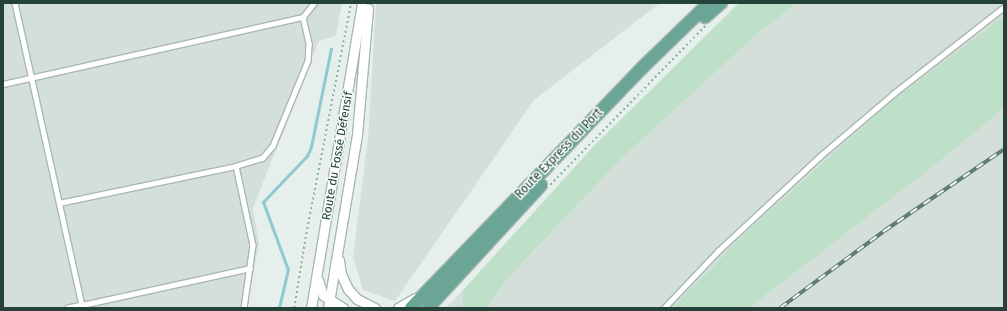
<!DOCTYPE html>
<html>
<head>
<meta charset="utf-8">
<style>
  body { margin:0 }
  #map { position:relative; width:1007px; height:311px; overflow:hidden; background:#e6efeb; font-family:"Fira Sans",sans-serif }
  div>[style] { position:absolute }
  .built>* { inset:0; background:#d4dfda }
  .green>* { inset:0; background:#bfe0c8 }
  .stream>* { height:2.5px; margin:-1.25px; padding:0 1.25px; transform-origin:1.25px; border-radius:1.25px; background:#8ec9d4 }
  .path>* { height:1.5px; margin-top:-0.75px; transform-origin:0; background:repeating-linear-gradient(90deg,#86b3a5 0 2px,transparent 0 5px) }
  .roads { filter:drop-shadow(1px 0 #a8b8b2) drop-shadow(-1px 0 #a8b8b2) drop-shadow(0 1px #a8b8b2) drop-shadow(0 -1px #a8b8b2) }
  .lane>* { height:4.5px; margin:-2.25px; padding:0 2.25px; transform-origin:2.25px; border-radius:2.25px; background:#fff }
  .street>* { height:9px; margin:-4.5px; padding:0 4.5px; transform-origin:4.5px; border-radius:4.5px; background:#fff }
  .primary>* { height:12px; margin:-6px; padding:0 6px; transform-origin:6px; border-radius:6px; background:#6aa596 }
  .rail>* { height:4px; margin-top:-2px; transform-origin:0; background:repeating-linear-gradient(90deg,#f7fbf9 0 8px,#5f7d75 0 16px); box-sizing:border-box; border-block:1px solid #5f7d75 }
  span { translate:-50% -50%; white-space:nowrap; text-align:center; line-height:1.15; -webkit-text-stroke:3px #f7fbf9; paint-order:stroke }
  .street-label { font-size:12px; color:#24423a }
  .frame { position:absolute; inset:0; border:4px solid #24423a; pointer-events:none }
</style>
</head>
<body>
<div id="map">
  <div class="built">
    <div style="clip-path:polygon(3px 3px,342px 3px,336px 36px,319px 41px,253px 208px,259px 244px,247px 308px,3px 308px)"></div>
    <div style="clip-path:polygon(376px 3px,660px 3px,534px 100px,395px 301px,363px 290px,353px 256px,368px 139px)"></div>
    <div style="clip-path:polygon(797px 3px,1004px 3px,1004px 16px,890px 102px,747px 231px,672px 308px,487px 308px,507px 279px,621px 159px,756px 35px)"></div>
    <div style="clip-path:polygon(1004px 107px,1004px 308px,749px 308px,926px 172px)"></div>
    <div style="clip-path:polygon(463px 290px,462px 308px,446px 308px)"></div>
  </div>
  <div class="green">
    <div style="clip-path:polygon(739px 3px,797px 3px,756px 35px,621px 159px,507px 279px,487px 308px,462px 308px,463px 290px,593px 147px)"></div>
    <div style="clip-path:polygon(1004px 16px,1004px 107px,991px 119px,926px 172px,749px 308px,672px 308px,747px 231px,890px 102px)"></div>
  </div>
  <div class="stream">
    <div style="left:279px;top:308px;width:39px;rotate:-77deg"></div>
    <div style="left:288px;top:270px;width:72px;rotate:-110.2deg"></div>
    <div style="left:263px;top:202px;width:64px;rotate:-46.3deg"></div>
    <div style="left:307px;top:156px;width:10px;rotate:-66deg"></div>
    <div style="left:311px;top:147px;width:100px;rotate:-78.5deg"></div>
  </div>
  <div class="path">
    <div style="left:550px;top:185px;width:222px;rotate:-45.7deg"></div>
    <div style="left:294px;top:308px;width:75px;rotate:-80.8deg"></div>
    <div style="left:306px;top:234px;width:235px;rotate:-79deg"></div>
  </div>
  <div class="roads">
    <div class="lane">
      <div style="left:15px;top:3px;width:309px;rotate:77.5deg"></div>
      <div style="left:82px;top:305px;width:14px;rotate:168deg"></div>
      <div style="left:303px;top:17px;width:18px;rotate:-52deg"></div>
      <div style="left:3px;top:84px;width:307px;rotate:-12.6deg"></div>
      <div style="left:303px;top:17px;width:28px;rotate:77deg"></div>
      <div style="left:309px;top:44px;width:17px;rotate:93deg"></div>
      <div style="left:308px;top:61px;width:92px;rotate:112.4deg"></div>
      <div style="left:273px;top:146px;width:16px;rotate:130deg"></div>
      <div style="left:263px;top:158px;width:28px;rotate:163deg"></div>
      <div style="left:59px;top:203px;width:181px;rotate:-11.8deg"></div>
      <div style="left:236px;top:166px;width:81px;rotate:77.9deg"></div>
      <div style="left:253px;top:245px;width:64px;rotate:98.1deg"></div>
      <div style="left:83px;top:308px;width:3px;rotate:-108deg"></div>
      <div style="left:82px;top:305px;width:172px;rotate:-12.4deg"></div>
      <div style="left:664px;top:308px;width:79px;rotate:-46.5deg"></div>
      <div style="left:718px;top:251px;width:138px;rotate:-42.9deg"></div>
      <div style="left:819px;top:157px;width:97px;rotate:-40.4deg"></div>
      <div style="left:893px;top:94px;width:141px;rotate:-38.1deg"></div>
    </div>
    <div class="street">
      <div style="left:339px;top:260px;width:14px;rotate:82deg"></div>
      <div style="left:341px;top:274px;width:17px;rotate:65deg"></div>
      <div style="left:348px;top:289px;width:13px;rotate:48deg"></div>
      <div style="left:357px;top:299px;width:20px;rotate:27deg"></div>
      <div style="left:318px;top:280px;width:16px;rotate:72deg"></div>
      <div style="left:323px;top:295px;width:24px;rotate:33deg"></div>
      <div style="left:311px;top:308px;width:309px;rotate:-80.5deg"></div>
      <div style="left:328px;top:308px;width:175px;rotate:-80.5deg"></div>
      <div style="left:357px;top:135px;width:127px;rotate:-85deg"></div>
      <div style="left:398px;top:308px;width:20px;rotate:-30deg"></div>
    </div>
    <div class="primary">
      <div style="left:705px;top:17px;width:21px;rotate:-41deg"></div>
      <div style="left:411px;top:308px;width:335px;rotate:-46.1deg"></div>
      <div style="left:643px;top:67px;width:92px;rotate:-44.1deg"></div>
      <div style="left:428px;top:308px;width:167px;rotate:-47.4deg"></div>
    </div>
  </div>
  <div class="rail">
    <div style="left:780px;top:308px;width:129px;rotate:-36.5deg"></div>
    <div style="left:884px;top:231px;width:145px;rotate:-34.3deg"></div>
  </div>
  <div class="street-label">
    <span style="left:559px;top:154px;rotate:-46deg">Route Express du Port</span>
    <span style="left:338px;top:156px;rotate:-80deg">Route du Fossé Défensif</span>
  </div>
  <div class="frame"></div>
</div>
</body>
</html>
